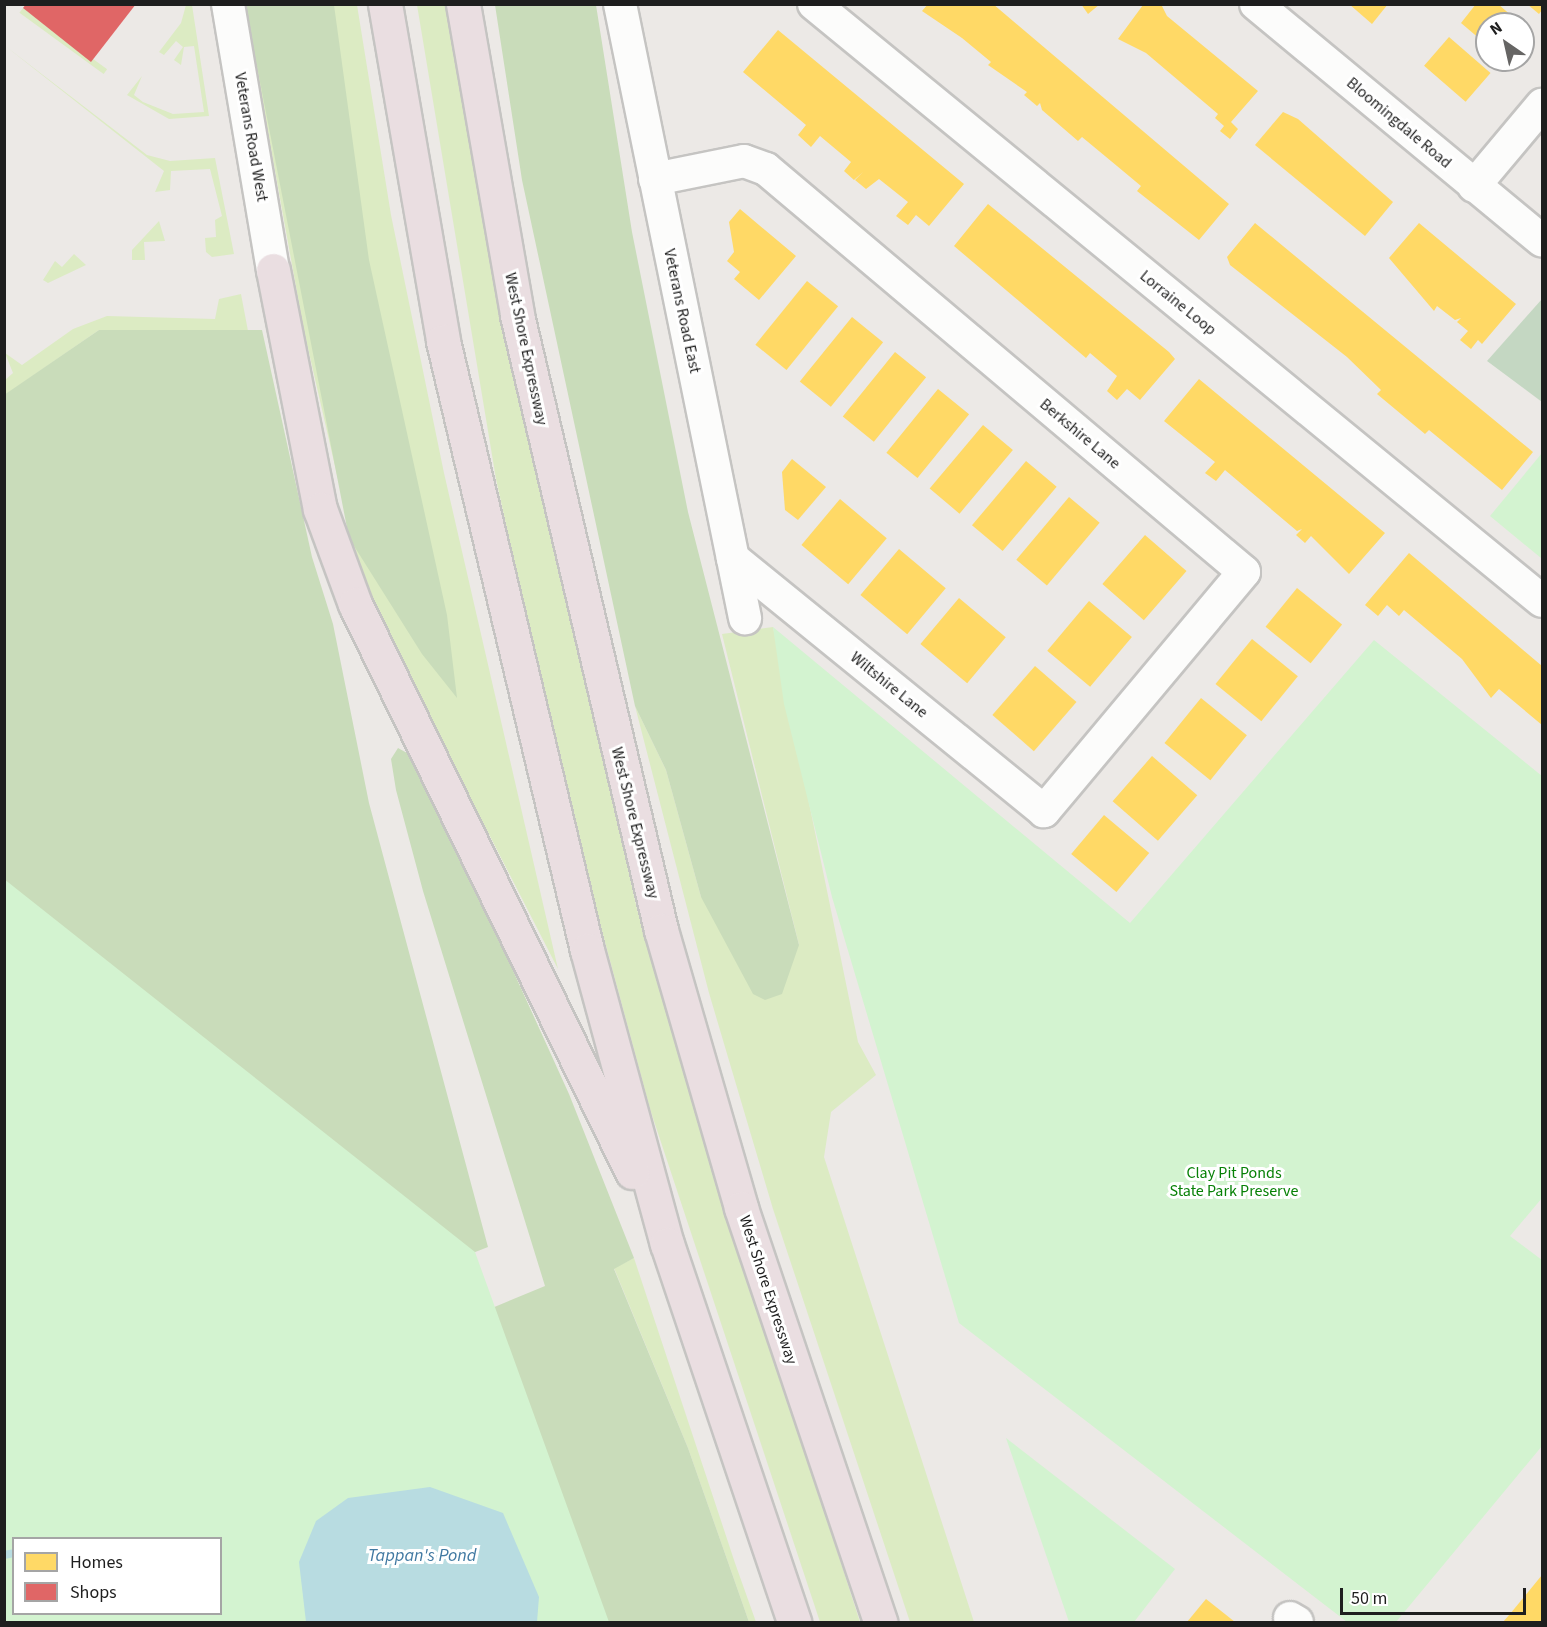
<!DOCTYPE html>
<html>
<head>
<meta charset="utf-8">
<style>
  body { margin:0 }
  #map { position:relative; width:1547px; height:1627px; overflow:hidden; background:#ece9e6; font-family:"Source Sans 3",sans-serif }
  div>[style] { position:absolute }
  .grass>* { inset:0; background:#dcebc3; transform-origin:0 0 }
  .forest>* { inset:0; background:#c9dcba }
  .cemetery>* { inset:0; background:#c4d7c2 }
  .park>* { inset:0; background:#d3f3d0 }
  .water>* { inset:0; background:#b8dce1 }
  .homes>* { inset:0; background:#ffd966; transform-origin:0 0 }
  .shops>* { inset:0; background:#e06666 }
  .stream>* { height:8px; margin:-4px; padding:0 4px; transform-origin:4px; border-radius:4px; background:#b8dce1 }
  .roads { filter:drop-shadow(2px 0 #c5c4c2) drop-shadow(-2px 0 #c5c4c2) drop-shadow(0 2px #c5c4c2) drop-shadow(0 -2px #c5c4c2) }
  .minor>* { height:32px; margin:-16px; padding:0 16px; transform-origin:16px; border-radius:16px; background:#fcfcfb }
  .highway>* { height:33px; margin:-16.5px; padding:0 16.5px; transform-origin:16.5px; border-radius:16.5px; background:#eadee1 }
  span { translate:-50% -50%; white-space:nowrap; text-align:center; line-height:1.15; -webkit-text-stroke:6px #fff; paint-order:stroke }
  .street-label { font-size:16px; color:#1e1e1e }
  .park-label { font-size:16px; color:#078106 }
  .water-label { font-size:18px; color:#4179a2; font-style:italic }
  .frame { position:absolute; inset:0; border:6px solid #1e1e1e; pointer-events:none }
  .legend { position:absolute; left:12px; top:1537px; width:210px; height:78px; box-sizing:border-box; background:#fff; border:2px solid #a5a5a5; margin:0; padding:8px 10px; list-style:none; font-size:18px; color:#1e1e1e }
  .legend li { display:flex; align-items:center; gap:12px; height:30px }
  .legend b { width:30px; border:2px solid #a5a5a5 }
  .north { position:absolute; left:1475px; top:12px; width:60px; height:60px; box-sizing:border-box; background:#fff; border:2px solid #a5a5a5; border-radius:50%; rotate:326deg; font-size:16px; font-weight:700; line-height:24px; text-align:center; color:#1e1e1e }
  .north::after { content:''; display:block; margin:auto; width:21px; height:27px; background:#666564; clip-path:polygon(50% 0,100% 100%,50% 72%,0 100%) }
  .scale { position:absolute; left:1340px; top:1588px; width:186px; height:27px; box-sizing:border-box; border:3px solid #1e1e1e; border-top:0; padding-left:8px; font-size:18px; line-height:21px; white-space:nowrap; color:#1e1e1e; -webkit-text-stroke:4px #fff; paint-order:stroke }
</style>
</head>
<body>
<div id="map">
  <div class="grass">
    <div style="clip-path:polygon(186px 5px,192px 5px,209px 116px,169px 119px,127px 95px,142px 76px,134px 95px,143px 102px,173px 114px,204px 112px,194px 46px,184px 47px,181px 65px,174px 60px,183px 47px,176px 41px,164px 55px,159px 52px,181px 23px)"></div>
    <div style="clip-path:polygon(245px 5px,357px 5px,391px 215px,444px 473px,558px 969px,363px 588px,304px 331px)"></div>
    <div style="clip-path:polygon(417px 5px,448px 5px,496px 284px,637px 909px,697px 1117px,860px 1622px,820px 1622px,650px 1109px,567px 801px,496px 479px)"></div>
    <div style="left:23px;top:8px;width:104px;height:6px;rotate:36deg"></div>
    <div style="clip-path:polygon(4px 45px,147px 155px,170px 161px,215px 158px,234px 254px,212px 257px,206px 252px,205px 238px,216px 237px,215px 220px,222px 216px,210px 169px,171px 171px,170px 190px,155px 192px,164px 171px)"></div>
    <div style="clip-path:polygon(159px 221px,165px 241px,144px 242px,145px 260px,132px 260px,132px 250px)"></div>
    <div style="clip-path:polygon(74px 254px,86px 265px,48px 283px,43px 280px,55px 261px,62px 267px)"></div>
    <div style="clip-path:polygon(241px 294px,248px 331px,99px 330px,5px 395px,5px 380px,13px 373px,5px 353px,22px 365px,73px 329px,107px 316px,215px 319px,219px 299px)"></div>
    <div style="clip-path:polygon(773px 627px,858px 1042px,876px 1075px,831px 1112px,824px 1157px,974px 1622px,910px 1622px,773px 1209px,709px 993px,635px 706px,666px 770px,701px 897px,799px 945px,722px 634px)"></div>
    <div style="clip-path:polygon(634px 1258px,735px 1563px,756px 1622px,749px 1622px,688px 1448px,614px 1268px)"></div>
  </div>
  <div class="forest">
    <div style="clip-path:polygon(245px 5px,334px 5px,369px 260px,447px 615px,457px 698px,422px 654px,349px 538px)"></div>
    <div style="clip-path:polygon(495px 5px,596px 5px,632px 232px,688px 512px,799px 945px,782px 994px,765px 1000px,753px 994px,701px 897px,666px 770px,635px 706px,522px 180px)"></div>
    <div style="clip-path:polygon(evenodd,99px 330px,262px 330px,312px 557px,333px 624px,369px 803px,488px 1247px,394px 1284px,492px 1308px,545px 1286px,423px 891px,396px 790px,391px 759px,398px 748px,407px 753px,446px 823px,569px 1094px,634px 1258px,614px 1269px,688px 1448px,749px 1622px,5px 1622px,4px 395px,99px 330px,14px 1538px,220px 1538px,220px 1614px,14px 1614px,14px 1538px)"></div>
  </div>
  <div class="cemetery">
    <div style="clip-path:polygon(1542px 299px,1542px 402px,1487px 361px)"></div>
  </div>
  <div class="park">
    <div style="clip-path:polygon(1542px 453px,1542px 557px,1541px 558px,1490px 516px)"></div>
    <div style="clip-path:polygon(773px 627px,1130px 923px,1374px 640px,1542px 776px,1542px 1198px,1510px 1236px,1542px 1260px,1542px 1446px,1396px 1622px,1347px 1622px,959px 1323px,832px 897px,784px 704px)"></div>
    <div style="clip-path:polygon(evenodd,4px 879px,475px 1252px,609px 1622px,5px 1622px,4px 879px,14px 1538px,220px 1538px,220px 1614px,14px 1614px,14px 1538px)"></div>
    <div style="clip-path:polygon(1006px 1438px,1175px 1569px,1134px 1622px,1069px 1622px)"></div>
  </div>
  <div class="water">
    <div style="clip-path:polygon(430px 1487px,503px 1513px,539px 1597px,537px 1622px,306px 1622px,299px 1562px,316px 1521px,348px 1498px)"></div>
  </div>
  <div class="homes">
    <div style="clip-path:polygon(928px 4px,993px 4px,1229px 204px,1199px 240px,1137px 191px,1141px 186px,1117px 166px,1082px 137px,1078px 141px,1042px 110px,1040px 103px,1037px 106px,1024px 95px,1027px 92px,988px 65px,991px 62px,962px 38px,922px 11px)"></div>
    <div style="clip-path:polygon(1081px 4px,1100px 4px,1088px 14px)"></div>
    <div style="clip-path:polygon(1349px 4px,1388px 4px,1372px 24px)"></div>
    <div style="clip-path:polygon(1476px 4px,1498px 4px,1521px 24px,1487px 24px,1487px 45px,1461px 23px)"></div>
    <div style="clip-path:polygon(1527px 4px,1542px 4px,1542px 10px,1539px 14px)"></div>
    <div style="clip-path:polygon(1143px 5px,1162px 6px,1167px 16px,1258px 91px,1231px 122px,1238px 129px,1230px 139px,1220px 131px,1224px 126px,1215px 118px,1218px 114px,1146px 53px,1118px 39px)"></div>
    <div style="clip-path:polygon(778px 30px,964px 184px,929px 226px,916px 215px,908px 225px,896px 216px,908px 202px,879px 179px,866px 189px,855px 180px,863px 172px,854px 180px,844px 171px,851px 162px,820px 136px,811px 147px,798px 135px,806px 125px,743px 72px)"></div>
    <div style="left:1449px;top:37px;width:55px;height:38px;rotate:41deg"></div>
    <div style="clip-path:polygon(1283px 112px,1298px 119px,1393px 202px,1365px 236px,1255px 145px)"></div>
    <div style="clip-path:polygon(988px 204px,1169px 352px,1175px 359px,1140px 400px,1127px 389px,1117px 400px,1107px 391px,1117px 376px,1090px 353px,1086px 358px,954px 246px)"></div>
    <div style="clip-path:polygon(740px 209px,796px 256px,759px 300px,734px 279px,740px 272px,727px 261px,734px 252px,729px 222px)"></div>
    <div style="clip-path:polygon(1255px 223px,1533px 452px,1502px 490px,1429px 430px,1425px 434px,1377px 394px,1381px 390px,1347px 357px,1230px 265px,1227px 257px)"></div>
    <div style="clip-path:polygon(1419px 223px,1516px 304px,1482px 344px,1478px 340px,1471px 349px,1460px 340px,1468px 331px,1457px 322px,1461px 318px,1455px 320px,1437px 306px,1434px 311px,1389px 258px)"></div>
    <div style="left:807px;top:281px;width:40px;height:82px;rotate:39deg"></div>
    <div style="left:852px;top:317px;width:40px;height:83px;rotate:39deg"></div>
    <div style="left:895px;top:352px;width:40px;height:83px;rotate:39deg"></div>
    <div style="clip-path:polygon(1199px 379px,1385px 533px,1349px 574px,1311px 536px,1305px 543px,1296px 535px,1302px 529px,1297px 531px,1225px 470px,1216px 481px,1205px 473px,1215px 462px,1164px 421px)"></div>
    <div style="left:938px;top:389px;width:40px;height:82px;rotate:39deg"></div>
    <div style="left:983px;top:425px;width:39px;height:83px;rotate:40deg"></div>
    <div style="clip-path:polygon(792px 459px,826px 487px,798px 520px,785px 510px,782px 472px)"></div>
    <div style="left:1026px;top:461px;width:40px;height:84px;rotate:40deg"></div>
    <div style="left:1069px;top:497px;width:40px;height:82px;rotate:40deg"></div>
    <div style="left:840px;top:499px;width:61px;height:60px;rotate:40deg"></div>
    <div style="left:1145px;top:535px;width:55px;height:65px;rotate:41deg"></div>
    <div style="left:899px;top:549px;width:61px;height:60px;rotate:40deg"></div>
    <div style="clip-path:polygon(1409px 553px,1542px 666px,1542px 725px,1499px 689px,1491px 698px,1462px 659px,1404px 610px,1399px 616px,1387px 605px,1378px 616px,1365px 605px)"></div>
    <div style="left:1297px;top:588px;width:58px;height:50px;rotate:39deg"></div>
    <div style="left:959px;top:598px;width:61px;height:60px;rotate:40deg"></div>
    <div style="left:1089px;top:601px;width:56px;height:65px;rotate:40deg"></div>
    <div style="left:1252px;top:639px;width:59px;height:58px;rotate:39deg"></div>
    <div style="left:1035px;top:666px;width:55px;height:65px;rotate:41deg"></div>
    <div style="left:1201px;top:698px;width:59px;height:58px;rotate:39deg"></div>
    <div style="left:1152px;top:756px;width:60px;height:60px;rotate:41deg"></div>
    <div style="left:1104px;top:815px;width:59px;height:51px;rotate:40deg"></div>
    <div style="clip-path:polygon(1542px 1575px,1542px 1622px,1503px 1622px,1510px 1614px)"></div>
    <div style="clip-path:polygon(1206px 1599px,1235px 1622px,1187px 1622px)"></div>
  </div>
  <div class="shops">
    <div style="clip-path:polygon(26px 4px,136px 4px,91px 62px,23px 8px)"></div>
  </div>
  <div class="stream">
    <div style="left:4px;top:1555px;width:10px;rotate:-11deg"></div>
  </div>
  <div class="roads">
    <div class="minor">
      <div style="left:228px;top:4px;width:270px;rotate:80.4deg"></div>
      <div style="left:620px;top:4px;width:627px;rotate:78.49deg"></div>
      <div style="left:814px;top:4px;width:941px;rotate:39.35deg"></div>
      <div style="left:1256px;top:4px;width:371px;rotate:39.6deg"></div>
      <div style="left:655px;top:179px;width:91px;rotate:-11.4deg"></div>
      <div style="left:744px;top:161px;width:23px;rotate:20deg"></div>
      <div style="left:766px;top:169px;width:625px;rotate:40.13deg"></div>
      <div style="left:1244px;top:572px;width:312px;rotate:129.9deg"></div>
      <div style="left:1044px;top:811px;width:401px;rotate:-140.9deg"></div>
      <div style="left:1474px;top:186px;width:106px;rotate:-50deg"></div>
      <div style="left:1290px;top:1618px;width:8px;rotate:30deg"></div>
    </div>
    <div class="highway">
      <div style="left:385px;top:4px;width:342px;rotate:80.2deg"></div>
      <div style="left:443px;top:341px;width:626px;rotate:76.7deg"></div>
      <div style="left:587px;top:950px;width:305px;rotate:74.8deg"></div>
      <div style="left:667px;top:1244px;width:399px;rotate:71.4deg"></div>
      <div style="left:463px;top:4px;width:316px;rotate:80.1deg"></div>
      <div style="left:517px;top:315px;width:632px;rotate:76.82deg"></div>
      <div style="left:661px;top:930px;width:289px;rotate:73.9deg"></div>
      <div style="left:741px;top:1208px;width:437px;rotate:71.4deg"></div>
      <div style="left:273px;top:270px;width:244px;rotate:78.9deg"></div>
      <div style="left:320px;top:509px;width:101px;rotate:69.8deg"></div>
      <div style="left:355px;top:604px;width:632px;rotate:64deg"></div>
    </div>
  </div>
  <div class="street-label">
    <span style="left:1399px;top:123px;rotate:40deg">Bloomingdale Road</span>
    <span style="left:251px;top:137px;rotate:80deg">Veterans Road West</span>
    <span style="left:1178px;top:303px;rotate:39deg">Lorraine Loop</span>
    <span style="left:682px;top:311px;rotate:78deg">Veterans Road East</span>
    <span style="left:526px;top:349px;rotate:78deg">West Shore Expressway</span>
    <span style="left:1080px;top:434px;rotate:40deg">Berkshire Lane</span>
    <span style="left:889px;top:685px;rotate:39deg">Wiltshire Lane</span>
    <span style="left:635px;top:823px;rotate:76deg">West Shore Expressway</span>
    <span style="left:768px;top:1290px;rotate:72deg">West Shore Expressway</span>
  </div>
  <div class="park-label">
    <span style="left:1234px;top:1182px">Clay Pit Ponds<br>State Park Preserve</span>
  </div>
  <div class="water-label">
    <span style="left:422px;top:1556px">Tappan's Pond</span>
  </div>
  <div class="frame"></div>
  <ul class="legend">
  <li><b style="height:16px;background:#ffd966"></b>Homes</li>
  <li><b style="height:16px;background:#e06666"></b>Shops</li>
  </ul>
  <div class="north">N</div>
  <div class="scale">50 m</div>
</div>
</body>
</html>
